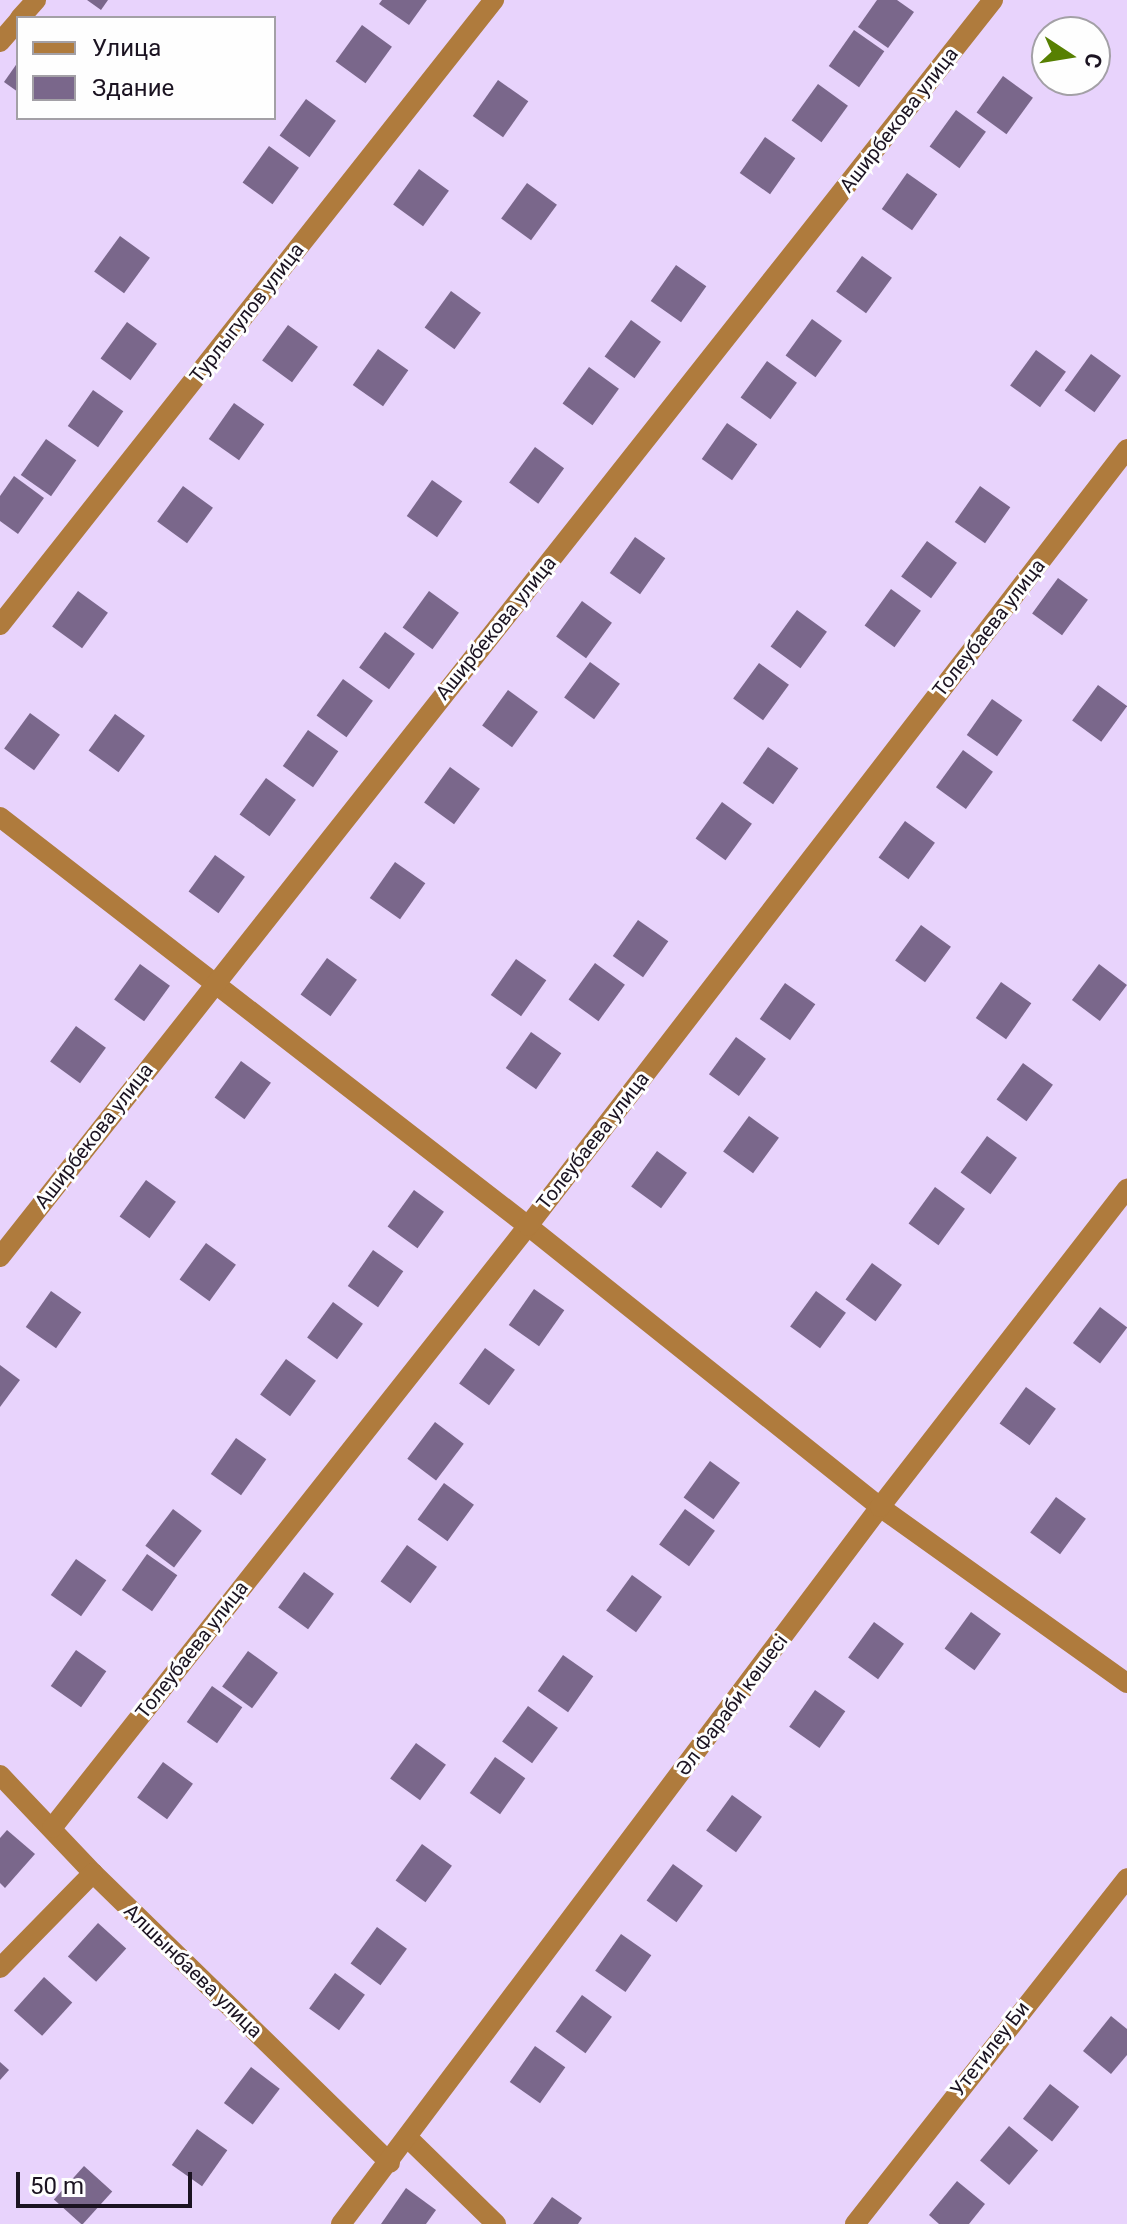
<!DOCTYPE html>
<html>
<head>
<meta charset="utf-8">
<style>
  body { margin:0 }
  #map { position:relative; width:1127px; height:2224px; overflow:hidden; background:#e8d3fc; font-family:Roboto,sans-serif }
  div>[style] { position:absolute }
  .building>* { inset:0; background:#7a678b; transform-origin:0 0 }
  .minor>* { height:20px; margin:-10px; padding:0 10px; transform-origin:10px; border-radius:10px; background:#af7b3d }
  .tertiary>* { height:20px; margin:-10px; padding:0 10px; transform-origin:10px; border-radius:10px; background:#af7b3d }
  span { translate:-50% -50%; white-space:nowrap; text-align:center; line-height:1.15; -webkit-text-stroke:6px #fefefe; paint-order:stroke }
  .street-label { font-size:20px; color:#1b1321 }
  .legend { position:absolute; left:16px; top:16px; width:260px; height:104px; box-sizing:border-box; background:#fefefe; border:2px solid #a3a0a6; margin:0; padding:10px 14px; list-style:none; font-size:24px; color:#1b1321 }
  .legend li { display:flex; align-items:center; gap:16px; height:40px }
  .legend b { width:40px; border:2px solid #a3a0a6 }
  .north { position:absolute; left:1031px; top:16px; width:80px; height:80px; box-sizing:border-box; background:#fefefe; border:2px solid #a3a0a6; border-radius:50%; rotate:102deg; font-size:22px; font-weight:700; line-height:32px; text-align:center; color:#1b1321 }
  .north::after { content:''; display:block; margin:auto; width:28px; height:36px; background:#578002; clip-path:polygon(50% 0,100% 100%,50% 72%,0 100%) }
  .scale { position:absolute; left:16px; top:2172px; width:176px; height:36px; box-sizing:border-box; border:4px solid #1b1321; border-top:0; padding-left:10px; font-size:24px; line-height:28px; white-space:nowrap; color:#1b1321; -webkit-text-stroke:6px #fefefe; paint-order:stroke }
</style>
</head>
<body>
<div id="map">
  <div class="building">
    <div style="clip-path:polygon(87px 0,108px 0,101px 10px)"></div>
    <div style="clip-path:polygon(382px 0,427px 0,409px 25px,379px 4px)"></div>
    <div style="clip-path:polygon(877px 0,897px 0,914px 12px,888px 48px,858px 27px)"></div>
    <div style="left:362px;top:25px;width:37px;height:45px;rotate:36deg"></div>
    <div style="left:854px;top:30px;width:37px;height:44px;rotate:35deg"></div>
    <div style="clip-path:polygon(18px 62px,18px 92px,4px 82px)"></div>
    <div style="left:1003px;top:76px;width:37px;height:45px;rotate:36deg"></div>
    <div style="left:498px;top:80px;width:37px;height:44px;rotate:35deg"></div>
    <div style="left:818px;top:84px;width:37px;height:45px;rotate:36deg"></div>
    <div style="left:306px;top:99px;width:37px;height:45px;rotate:36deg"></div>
    <div style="left:956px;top:110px;width:37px;height:45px;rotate:36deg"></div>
    <div style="left:765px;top:137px;width:37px;height:44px;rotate:35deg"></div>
    <div style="left:269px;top:146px;width:37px;height:45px;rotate:36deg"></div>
    <div style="left:419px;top:169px;width:37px;height:44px;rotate:36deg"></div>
    <div style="left:907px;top:173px;width:37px;height:44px;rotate:35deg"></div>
    <div style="left:527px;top:183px;width:37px;height:44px;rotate:36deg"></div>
    <div style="left:120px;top:236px;width:37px;height:44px;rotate:36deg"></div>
    <div style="left:862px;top:256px;width:37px;height:44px;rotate:36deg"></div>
    <div style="left:676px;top:265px;width:37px;height:44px;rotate:35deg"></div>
    <div style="left:451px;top:291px;width:37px;height:45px;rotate:36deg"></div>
    <div style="left:812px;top:319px;width:37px;height:45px;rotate:36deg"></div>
    <div style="left:631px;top:320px;width:37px;height:45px;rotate:36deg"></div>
    <div style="left:127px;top:322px;width:37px;height:45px;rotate:36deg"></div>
    <div style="left:288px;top:325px;width:37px;height:44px;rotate:36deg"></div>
    <div style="left:378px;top:349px;width:37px;height:44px;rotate:35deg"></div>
    <div style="left:1036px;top:350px;width:37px;height:44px;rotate:36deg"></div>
    <div style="left:1091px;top:354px;width:37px;height:45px;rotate:36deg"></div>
    <div style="left:767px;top:361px;width:37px;height:45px;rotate:36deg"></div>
    <div style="left:589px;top:367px;width:37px;height:45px;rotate:36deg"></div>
    <div style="left:93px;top:390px;width:37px;height:44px;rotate:35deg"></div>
    <div style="left:234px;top:403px;width:37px;height:44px;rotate:35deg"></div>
    <div style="left:727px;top:423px;width:37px;height:44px;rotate:35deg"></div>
    <div style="left:46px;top:439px;width:37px;height:44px;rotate:35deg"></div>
    <div style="left:535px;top:447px;width:36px;height:44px;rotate:36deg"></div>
    <div style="clip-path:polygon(14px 476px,44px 498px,18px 534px,0 521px,0 496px)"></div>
    <div style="left:432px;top:480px;width:37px;height:44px;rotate:35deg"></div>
    <div style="left:183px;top:486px;width:37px;height:44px;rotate:36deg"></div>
    <div style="left:980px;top:486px;width:37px;height:44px;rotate:35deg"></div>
    <div style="left:635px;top:537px;width:37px;height:44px;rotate:35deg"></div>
    <div style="left:927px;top:541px;width:37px;height:44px;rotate:36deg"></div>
    <div style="left:1058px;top:578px;width:37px;height:44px;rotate:36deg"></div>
    <div style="left:891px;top:589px;width:37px;height:45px;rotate:36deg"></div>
    <div style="left:78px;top:591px;width:37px;height:44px;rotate:36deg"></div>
    <div style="left:429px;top:591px;width:37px;height:45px;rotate:36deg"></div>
    <div style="left:582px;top:601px;width:37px;height:44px;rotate:36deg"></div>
    <div style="left:797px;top:610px;width:37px;height:45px;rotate:36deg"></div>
    <div style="left:385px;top:632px;width:37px;height:44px;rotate:36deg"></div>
    <div style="left:590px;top:662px;width:37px;height:44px;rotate:36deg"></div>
    <div style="left:759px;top:663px;width:37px;height:44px;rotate:36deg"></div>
    <div style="left:343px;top:679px;width:37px;height:45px;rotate:36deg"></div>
    <div style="left:1098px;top:685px;width:36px;height:44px;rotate:36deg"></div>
    <div style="left:508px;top:690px;width:37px;height:44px;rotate:36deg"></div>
    <div style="left:992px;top:699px;width:37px;height:44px;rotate:35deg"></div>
    <div style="left:30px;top:713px;width:37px;height:44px;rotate:36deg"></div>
    <div style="left:115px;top:714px;width:37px;height:45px;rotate:36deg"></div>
    <div style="left:308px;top:730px;width:37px;height:44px;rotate:35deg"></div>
    <div style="left:768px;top:747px;width:37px;height:44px;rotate:35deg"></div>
    <div style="left:963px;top:750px;width:37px;height:46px;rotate:36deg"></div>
    <div style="left:450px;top:767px;width:37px;height:44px;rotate:36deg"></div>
    <div style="left:266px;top:778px;width:37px;height:45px;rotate:36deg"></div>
    <div style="left:722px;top:802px;width:37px;height:45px;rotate:36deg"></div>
    <div style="left:905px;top:821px;width:37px;height:45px;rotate:36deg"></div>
    <div style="left:215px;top:855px;width:37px;height:45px;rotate:36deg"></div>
    <div style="left:395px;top:862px;width:37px;height:44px;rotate:35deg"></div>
    <div style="left:638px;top:920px;width:37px;height:44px;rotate:35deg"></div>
    <div style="left:921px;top:925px;width:37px;height:44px;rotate:36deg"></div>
    <div style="left:327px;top:958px;width:37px;height:45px;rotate:36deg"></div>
    <div style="left:516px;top:959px;width:37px;height:44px;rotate:35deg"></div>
    <div style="left:595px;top:963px;width:37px;height:45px;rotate:36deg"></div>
    <div style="left:140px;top:964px;width:37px;height:44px;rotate:36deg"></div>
    <div style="left:1099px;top:964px;width:35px;height:45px;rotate:37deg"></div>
    <div style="left:1001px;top:982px;width:37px;height:44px;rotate:35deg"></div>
    <div style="left:785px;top:983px;width:37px;height:44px;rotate:35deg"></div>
    <div style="left:76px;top:1026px;width:37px;height:44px;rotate:36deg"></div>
    <div style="left:531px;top:1032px;width:37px;height:44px;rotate:35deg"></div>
    <div style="left:736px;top:1037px;width:37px;height:46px;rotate:36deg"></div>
    <div style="left:241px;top:1061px;width:37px;height:45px;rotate:36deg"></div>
    <div style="left:1023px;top:1063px;width:37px;height:45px;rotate:36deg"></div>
    <div style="left:749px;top:1116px;width:37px;height:44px;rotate:36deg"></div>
    <div style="left:987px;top:1136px;width:37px;height:45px;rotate:36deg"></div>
    <div style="left:657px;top:1151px;width:37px;height:44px;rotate:36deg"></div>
    <div style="left:146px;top:1180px;width:37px;height:45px;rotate:36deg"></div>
    <div style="left:935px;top:1187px;width:37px;height:45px;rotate:36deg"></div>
    <div style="left:414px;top:1190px;width:37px;height:45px;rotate:36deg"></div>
    <div style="left:206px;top:1243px;width:37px;height:45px;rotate:36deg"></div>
    <div style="left:373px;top:1250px;width:37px;height:44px;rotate:35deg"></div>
    <div style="left:872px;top:1263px;width:37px;height:45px;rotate:36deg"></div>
    <div style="left:534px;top:1289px;width:37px;height:44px;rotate:35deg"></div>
    <div style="left:51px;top:1291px;width:37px;height:44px;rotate:35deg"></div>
    <div style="left:816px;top:1291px;width:37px;height:44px;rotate:36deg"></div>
    <div style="left:333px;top:1302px;width:37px;height:44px;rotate:36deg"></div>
    <div style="left:1100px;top:1307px;width:34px;height:45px;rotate:37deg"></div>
    <div style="left:485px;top:1348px;width:37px;height:44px;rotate:36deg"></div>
    <div style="left:286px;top:1359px;width:37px;height:44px;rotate:36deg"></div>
    <div style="clip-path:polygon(0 1365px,20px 1380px,0 1407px)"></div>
    <div style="left:1026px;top:1387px;width:37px;height:45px;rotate:36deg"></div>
    <div style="left:435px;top:1422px;width:36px;height:46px;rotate:37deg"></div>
    <div style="left:236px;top:1438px;width:37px;height:44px;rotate:35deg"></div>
    <div style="left:710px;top:1461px;width:37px;height:45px;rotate:36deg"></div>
    <div style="left:444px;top:1483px;width:37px;height:45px;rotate:36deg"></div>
    <div style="left:1056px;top:1497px;width:37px;height:44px;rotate:36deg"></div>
    <div style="left:173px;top:1509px;width:36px;height:46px;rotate:37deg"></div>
    <div style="left:685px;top:1509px;width:37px;height:44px;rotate:36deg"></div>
    <div style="left:407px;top:1545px;width:37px;height:45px;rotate:36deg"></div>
    <div style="left:147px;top:1554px;width:37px;height:44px;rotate:35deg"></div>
    <div style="left:76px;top:1559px;width:37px;height:44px;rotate:35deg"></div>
    <div style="left:304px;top:1572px;width:37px;height:44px;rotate:36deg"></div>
    <div style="left:632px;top:1575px;width:37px;height:44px;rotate:36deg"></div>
    <div style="left:971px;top:1612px;width:37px;height:45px;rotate:36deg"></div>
    <div style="left:874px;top:1622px;width:37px;height:44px;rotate:36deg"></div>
    <div style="left:76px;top:1650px;width:37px;height:44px;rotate:35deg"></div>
    <div style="left:248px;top:1651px;width:37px;height:44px;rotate:36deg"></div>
    <div style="left:563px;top:1655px;width:37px;height:44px;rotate:35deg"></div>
    <div style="left:212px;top:1686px;width:37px;height:44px;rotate:35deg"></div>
    <div style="left:815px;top:1690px;width:37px;height:45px;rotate:35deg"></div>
    <div style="left:528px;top:1706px;width:37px;height:44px;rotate:36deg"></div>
    <div style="left:416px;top:1743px;width:37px;height:44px;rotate:36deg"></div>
    <div style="left:495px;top:1757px;width:37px;height:44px;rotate:35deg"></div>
    <div style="left:163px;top:1762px;width:37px;height:44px;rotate:36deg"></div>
    <div style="left:732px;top:1795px;width:37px;height:44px;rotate:36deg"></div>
    <div style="clip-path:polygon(7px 1830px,35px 1854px,5px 1888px,0 1883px,0 1838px)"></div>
    <div style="left:422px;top:1844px;width:37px;height:45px;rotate:36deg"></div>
    <div style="left:673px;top:1864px;width:37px;height:45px;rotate:36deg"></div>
    <div style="left:98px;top:1923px;width:38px;height:45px;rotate:42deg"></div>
    <div style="left:377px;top:1927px;width:37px;height:45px;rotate:36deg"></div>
    <div style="left:621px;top:1934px;width:37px;height:45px;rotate:35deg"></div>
    <div style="left:335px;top:1973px;width:37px;height:44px;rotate:36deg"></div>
    <div style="left:44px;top:1977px;width:38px;height:45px;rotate:42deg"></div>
    <div style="left:582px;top:1995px;width:37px;height:45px;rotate:36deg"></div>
    <div style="clip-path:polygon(1111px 2016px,1127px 2029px,1127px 2055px,1111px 2074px,1083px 2051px)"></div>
    <div style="left:535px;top:2046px;width:37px;height:44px;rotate:35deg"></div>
    <div style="clip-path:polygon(0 2062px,9px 2070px,0 2080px)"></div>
    <div style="left:251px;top:2067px;width:36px;height:45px;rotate:37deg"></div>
    <div style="left:1050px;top:2084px;width:37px;height:44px;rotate:38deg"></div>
    <div style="left:1009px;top:2126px;width:38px;height:45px;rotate:40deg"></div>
    <div style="left:197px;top:2129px;width:37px;height:44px;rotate:35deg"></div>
    <div style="left:84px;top:2166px;width:38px;height:45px;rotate:42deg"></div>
    <div style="clip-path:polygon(957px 2181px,985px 2204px,969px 2224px,939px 2224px,929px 2215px)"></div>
    <div style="clip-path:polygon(406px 2188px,436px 2210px,426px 2224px,381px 2224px)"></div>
    <div style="clip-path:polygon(552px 2197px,582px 2218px,578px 2224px,533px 2224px)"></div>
  </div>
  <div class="minor">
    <div style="left:20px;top:18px;width:24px;rotate:-48deg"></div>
    <div style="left:0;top:42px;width:28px;rotate:-49deg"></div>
    <div style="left:0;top:625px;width:797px;rotate:-51.68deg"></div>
    <div style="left:0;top:817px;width:668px;rotate:37.76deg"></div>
    <div style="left:528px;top:1226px;width:450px;rotate:38.6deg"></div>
    <div style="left:880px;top:1507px;width:303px;rotate:35.5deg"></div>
    <div style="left:0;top:1257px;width:1602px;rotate:-51.69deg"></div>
    <div style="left:0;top:1775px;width:135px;rotate:46.5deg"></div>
    <div style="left:93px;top:1873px;width:415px;rotate:44.3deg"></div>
    <div style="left:52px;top:1828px;width:767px;rotate:-51.67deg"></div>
    <div style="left:528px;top:1226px;width:981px;rotate:-52.37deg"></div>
    <div style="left:0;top:1968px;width:133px;rotate:-45.6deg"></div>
    <div style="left:408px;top:2138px;width:123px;rotate:44.3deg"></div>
    <div style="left:855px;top:2224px;width:440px;rotate:-51.8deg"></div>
  </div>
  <div class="tertiary">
    <div style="left:341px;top:2224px;width:897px;rotate:-53.07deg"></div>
    <div style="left:880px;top:1507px;width:403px;rotate:-52.2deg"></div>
  </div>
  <div class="street-label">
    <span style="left:899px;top:120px;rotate:-52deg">Аширбекова улица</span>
    <span style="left:247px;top:313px;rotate:-52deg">Турлыгулов улица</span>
    <span style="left:496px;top:628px;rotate:-51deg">Аширбекова улица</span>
    <span style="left:989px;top:628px;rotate:-52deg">Толеубаева улица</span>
    <span style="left:94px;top:1136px;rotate:-52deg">Аширбекова улица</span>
    <span style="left:593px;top:1141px;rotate:-52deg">Толеубаева улица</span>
    <span style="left:192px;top:1650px;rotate:-52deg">Толеубаева улица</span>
    <span style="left:732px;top:1705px;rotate:-53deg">Әл Фараби көшесі</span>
    <span style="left:193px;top:1971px;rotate:44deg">Алшынбаева улица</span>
    <span style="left:990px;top:2049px;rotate:-52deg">Утетилеу Би</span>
  </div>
  <ul class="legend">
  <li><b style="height:10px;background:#af7b3d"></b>Улица</li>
  <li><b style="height:22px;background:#7a678b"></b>Здание</li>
  </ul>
  <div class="north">С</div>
  <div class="scale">50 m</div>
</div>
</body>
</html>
